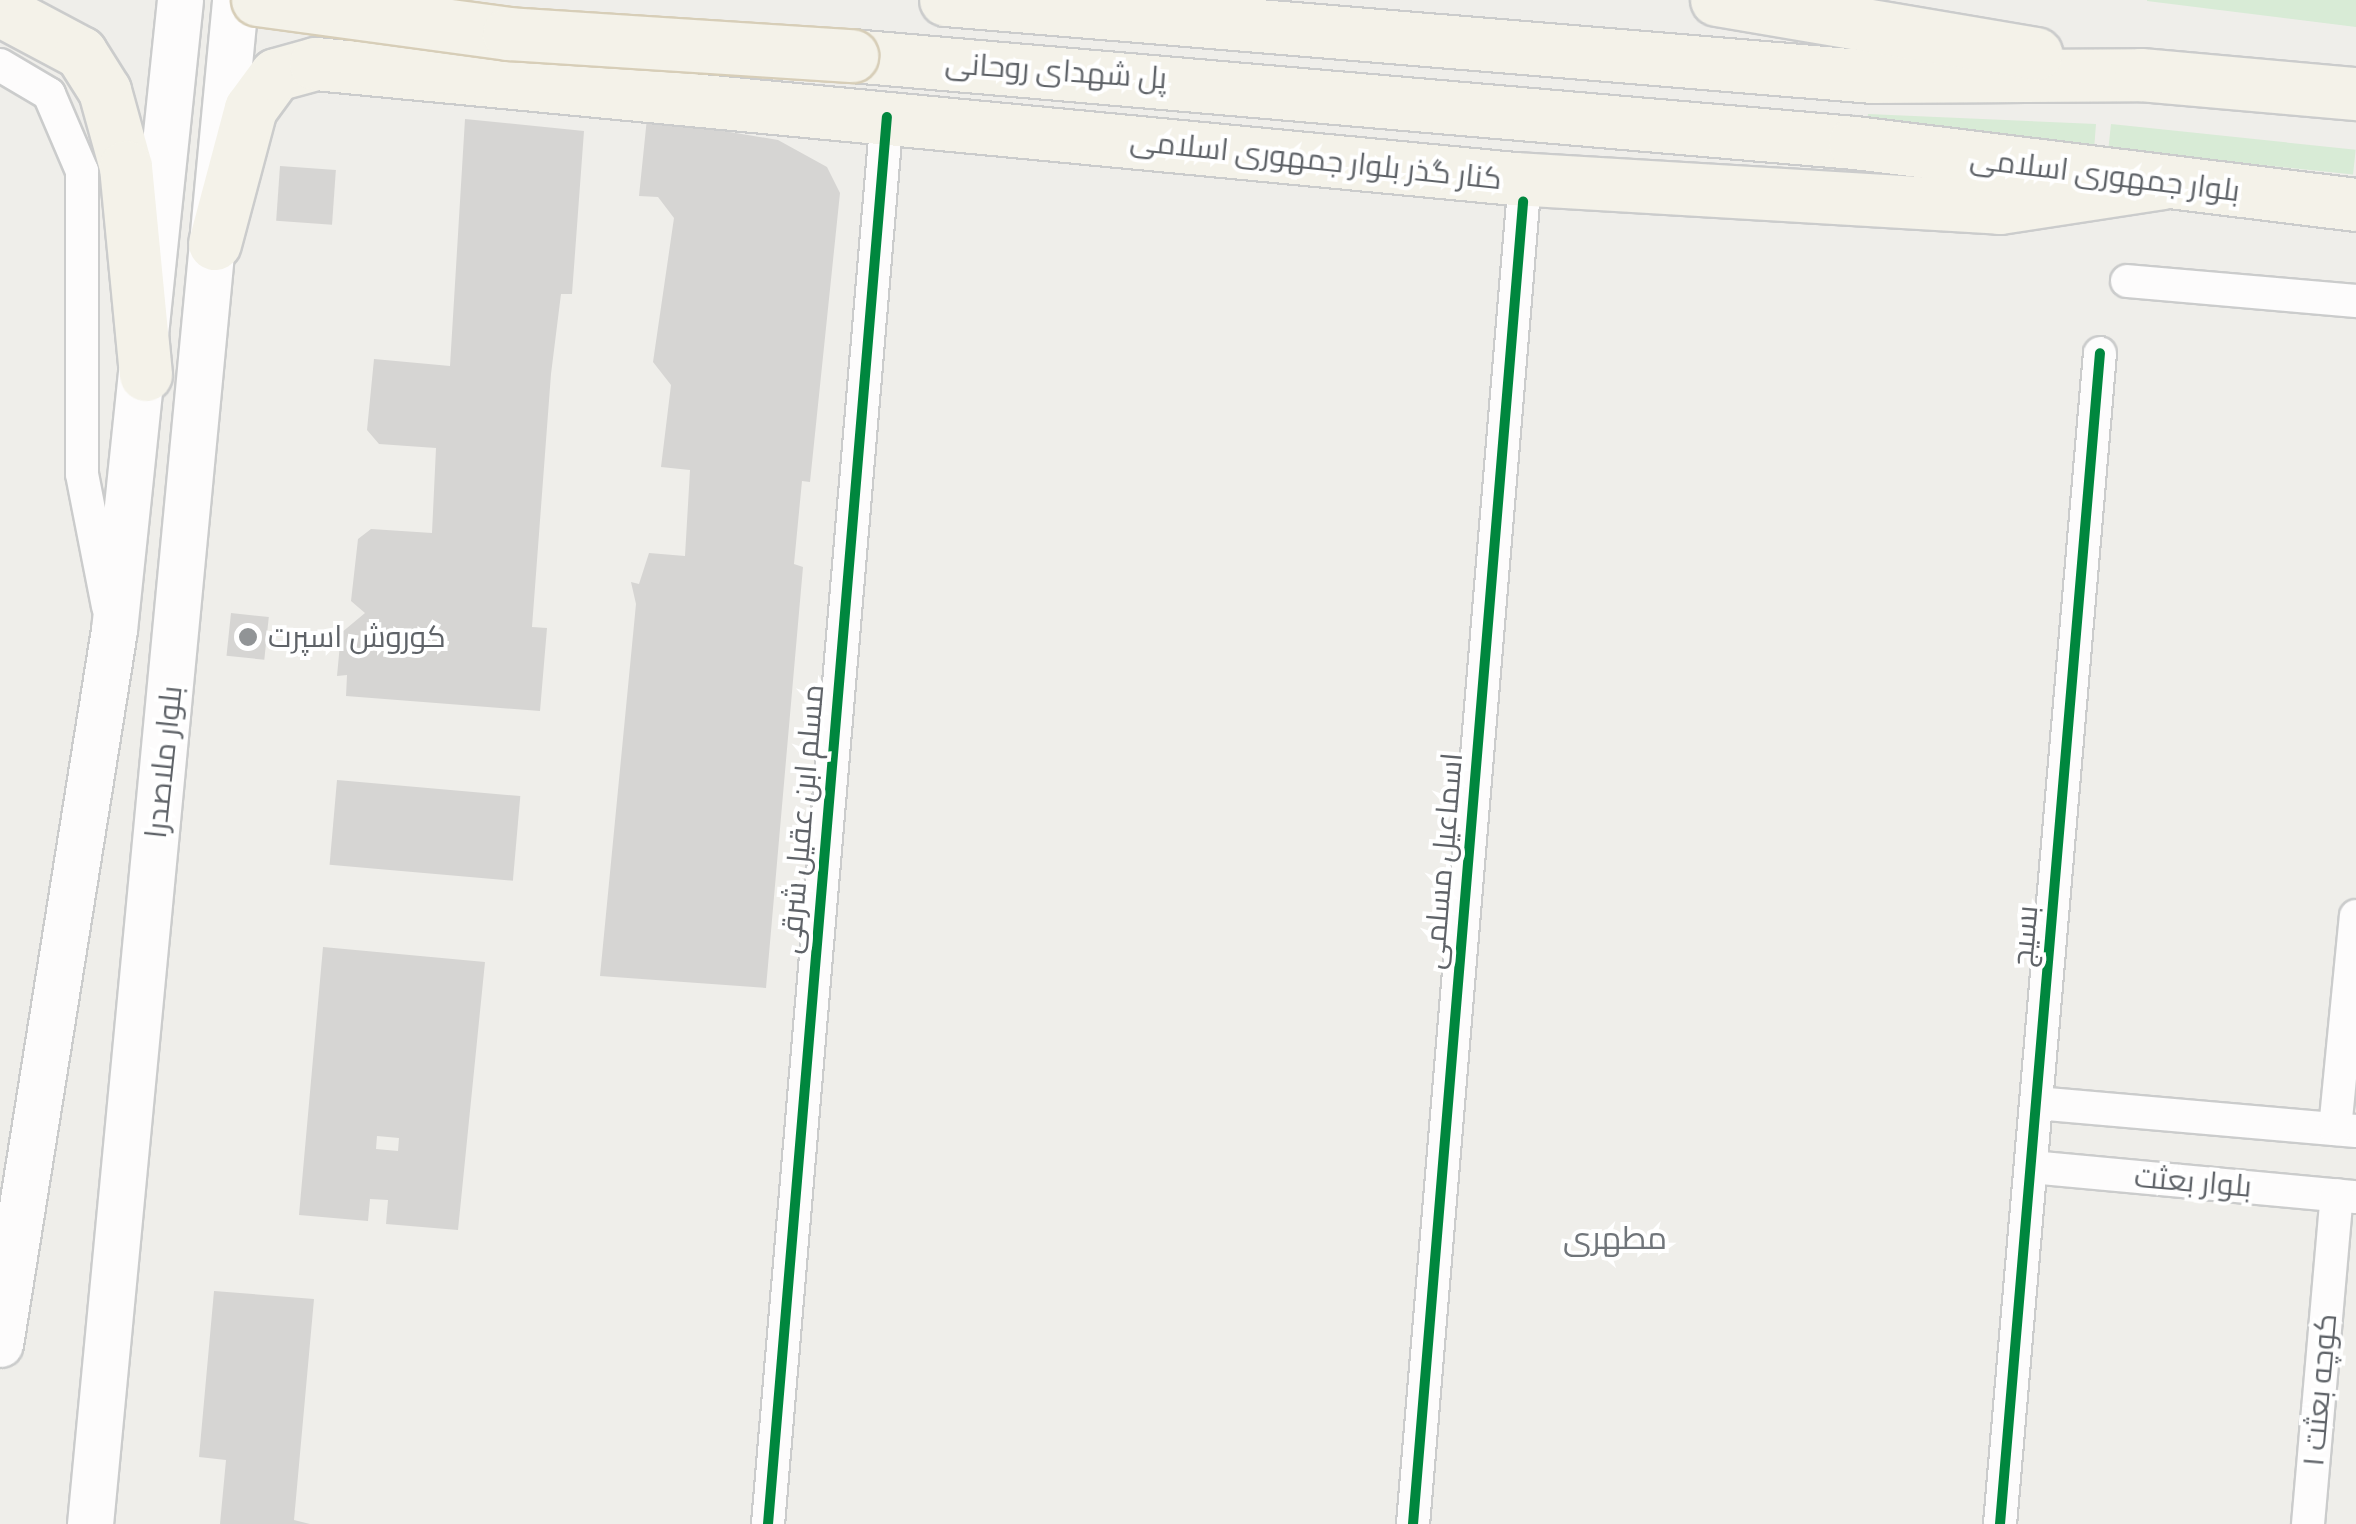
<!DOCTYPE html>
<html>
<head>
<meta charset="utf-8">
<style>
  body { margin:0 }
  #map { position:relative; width:2356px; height:1524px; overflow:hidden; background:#efeeea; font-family:Cabin,Cairo,sans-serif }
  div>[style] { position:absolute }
  .green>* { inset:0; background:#d8ebd6; transform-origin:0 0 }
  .building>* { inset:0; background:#d6d5d3; transform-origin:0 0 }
  .roads { filter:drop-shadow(2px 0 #cbcccc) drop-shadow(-2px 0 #cbcccc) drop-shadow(0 2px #cbcccc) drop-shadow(0 -2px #cbcccc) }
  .minor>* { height:32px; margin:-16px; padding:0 16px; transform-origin:16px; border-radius:16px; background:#fdfcfc }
  .secondary>* { height:45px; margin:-22.5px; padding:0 22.5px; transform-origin:22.5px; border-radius:22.5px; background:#fdfcfc }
  .primary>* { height:52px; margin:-26px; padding:0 26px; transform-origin:26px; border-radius:26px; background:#f4f2e9 }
  .bridges { filter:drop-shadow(2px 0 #d7ceb8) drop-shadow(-2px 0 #d7ceb8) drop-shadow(0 2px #d7ceb8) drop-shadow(0 -2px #d7ceb8) }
  .primary-bridge>* { height:52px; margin:-26px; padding:0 26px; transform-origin:26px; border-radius:26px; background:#f4f2e9 }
  .cycleway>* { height:10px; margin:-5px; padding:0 5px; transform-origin:5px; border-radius:5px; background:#00873e }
  .dots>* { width:28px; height:28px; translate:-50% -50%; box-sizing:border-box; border:5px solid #fff; border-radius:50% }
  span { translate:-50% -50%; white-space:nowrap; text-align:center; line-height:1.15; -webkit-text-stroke:8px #fff; paint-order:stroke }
  .street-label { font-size:30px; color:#5f6368 }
  .poi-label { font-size:30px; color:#5f6368 }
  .left { translate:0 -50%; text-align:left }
  .neighbourhood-label { font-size:32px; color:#70757a }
</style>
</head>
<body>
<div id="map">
  <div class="green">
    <div style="clip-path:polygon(2356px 0,2356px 27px,2147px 1px,2147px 0)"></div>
    <div style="clip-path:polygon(1868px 114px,2096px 124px,2094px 150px,1867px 125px)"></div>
    <div style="left:2111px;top:124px;width:246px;height:25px;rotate:6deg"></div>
  </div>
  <div class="building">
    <div style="clip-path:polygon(647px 118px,778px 140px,827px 167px,840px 193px,810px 482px,802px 481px,794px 564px,803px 567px,766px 988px,600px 976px,636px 604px,631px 582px,639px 584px,649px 553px,685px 556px,690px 470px,661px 467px,671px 385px,653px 362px,674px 218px,658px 197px,639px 196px)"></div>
    <div style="clip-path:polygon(465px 119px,584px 131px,572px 294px,561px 294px,551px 374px,532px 627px,547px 628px,540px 711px,346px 696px,347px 675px,337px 676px,341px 633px,365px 613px,351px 601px,358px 539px,371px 529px,432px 533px,436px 448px,379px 444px,367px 430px,374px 359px,450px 366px)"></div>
    <div style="left:280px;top:166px;width:56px;height:55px;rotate:4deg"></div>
    <div style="left:231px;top:613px;width:38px;height:43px;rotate:6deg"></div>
    <div style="left:337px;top:780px;width:184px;height:85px;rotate:5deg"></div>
    <div style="clip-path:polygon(evenodd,323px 947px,485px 962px,458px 1230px,386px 1224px,388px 1200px,370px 1199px,368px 1221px,299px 1215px,323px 947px,377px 1136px,399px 1138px,398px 1151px,376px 1149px,377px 1136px)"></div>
    <div style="clip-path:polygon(214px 1291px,314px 1299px,294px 1520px,310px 1524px,220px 1524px,226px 1460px,199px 1457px)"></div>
  </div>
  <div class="roads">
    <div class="minor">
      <div style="left:0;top:65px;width:57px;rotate:30.6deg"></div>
      <div style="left:49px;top:94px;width:84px;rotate:66.8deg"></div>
      <div style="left:82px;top:171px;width:303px;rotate:90deg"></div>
      <div style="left:82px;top:474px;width:135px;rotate:78.9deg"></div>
      <div style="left:2127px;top:281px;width:230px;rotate:5deg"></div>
      <div style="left:2036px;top:1103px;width:321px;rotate:5deg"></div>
      <div style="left:2335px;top:1129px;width:214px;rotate:-84.4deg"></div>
      <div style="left:2031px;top:1167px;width:326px;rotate:5.3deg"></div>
      <div style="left:768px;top:1524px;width:1412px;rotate:-85.17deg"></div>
      <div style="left:1413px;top:1524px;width:1327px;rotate:-85.24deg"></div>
      <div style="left:2000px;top:1524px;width:1175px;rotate:-85.12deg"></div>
      <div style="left:2308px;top:1524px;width:330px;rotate:-85deg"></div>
    </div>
    <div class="secondary">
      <div style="left:0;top:1344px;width:723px;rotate:-80.93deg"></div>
      <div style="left:114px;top:630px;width:633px;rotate:-84.02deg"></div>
      <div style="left:90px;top:1524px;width:1531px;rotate:-84.56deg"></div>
    </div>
    <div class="primary">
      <div style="left:946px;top:0;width:930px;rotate:4.75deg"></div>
      <div style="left:1873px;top:77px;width:268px;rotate:-0.4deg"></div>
      <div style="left:2141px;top:75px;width:216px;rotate:5.1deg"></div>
      <div style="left:1717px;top:0;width:324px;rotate:9.6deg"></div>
      <div style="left:0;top:10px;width:92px;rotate:28deg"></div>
      <div style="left:81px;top:53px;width:45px;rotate:57.7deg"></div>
      <div style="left:105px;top:91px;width:79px;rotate:74.6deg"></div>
      <div style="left:126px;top:167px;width:209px;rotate:84.5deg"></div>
      <div style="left:852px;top:56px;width:1007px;rotate:4.96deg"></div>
      <div style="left:1855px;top:143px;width:505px;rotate:7.05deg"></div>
      <div style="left:215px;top:244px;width:140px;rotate:-75.1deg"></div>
      <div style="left:251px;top:109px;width:42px;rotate:-53.7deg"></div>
      <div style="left:276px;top:75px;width:41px;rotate:-15.4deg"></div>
      <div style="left:316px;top:64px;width:1205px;rotate:5.48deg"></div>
      <div style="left:1515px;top:179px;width:486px;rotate:3.4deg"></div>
      <div style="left:2000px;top:208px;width:165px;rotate:-8.7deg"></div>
    </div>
  </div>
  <div class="bridges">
    <div class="primary-bridge">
      <div style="left:258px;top:0;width:253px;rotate:7.7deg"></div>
      <div style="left:509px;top:34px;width:344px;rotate:3.7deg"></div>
    </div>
  </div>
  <div class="cycleway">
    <div style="left:768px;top:1524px;width:1412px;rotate:-85.17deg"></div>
    <div style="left:1413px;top:1524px;width:1327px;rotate:-85.24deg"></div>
    <div style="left:2000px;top:1524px;width:1175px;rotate:-85.12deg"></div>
  </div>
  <div class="dots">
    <div style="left:248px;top:637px;background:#919496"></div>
  </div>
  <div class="street-label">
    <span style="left:1056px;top:71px;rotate:4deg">پل شهدای روحانی</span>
    <span style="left:1316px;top:160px;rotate:6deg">کنار گذر بلوار جمهوری اسلامی</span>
    <span style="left:2105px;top:175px;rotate:7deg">بلوار جمهوری اسلامی</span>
    <span style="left:164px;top:762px;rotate:-84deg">بلوار ملاصدرا</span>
    <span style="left:802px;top:819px;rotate:-85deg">مسلم ابن عقیل شرقی</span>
    <span style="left:1443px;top:861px;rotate:-85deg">اسماعیل مسلمی</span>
    <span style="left:2025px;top:936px;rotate:-85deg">بسیج</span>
    <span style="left:2193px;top:1182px;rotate:5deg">بلوار بعثت</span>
    <span style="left:2320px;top:1390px;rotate:-85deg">کوچه بعثت ۱</span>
  </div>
  <div class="poi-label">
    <span class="left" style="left:268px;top:637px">کوروش اسپرت</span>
  </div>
  <div class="neighbourhood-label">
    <span style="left:1615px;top:1238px">مطهری</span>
  </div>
</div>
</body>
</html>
